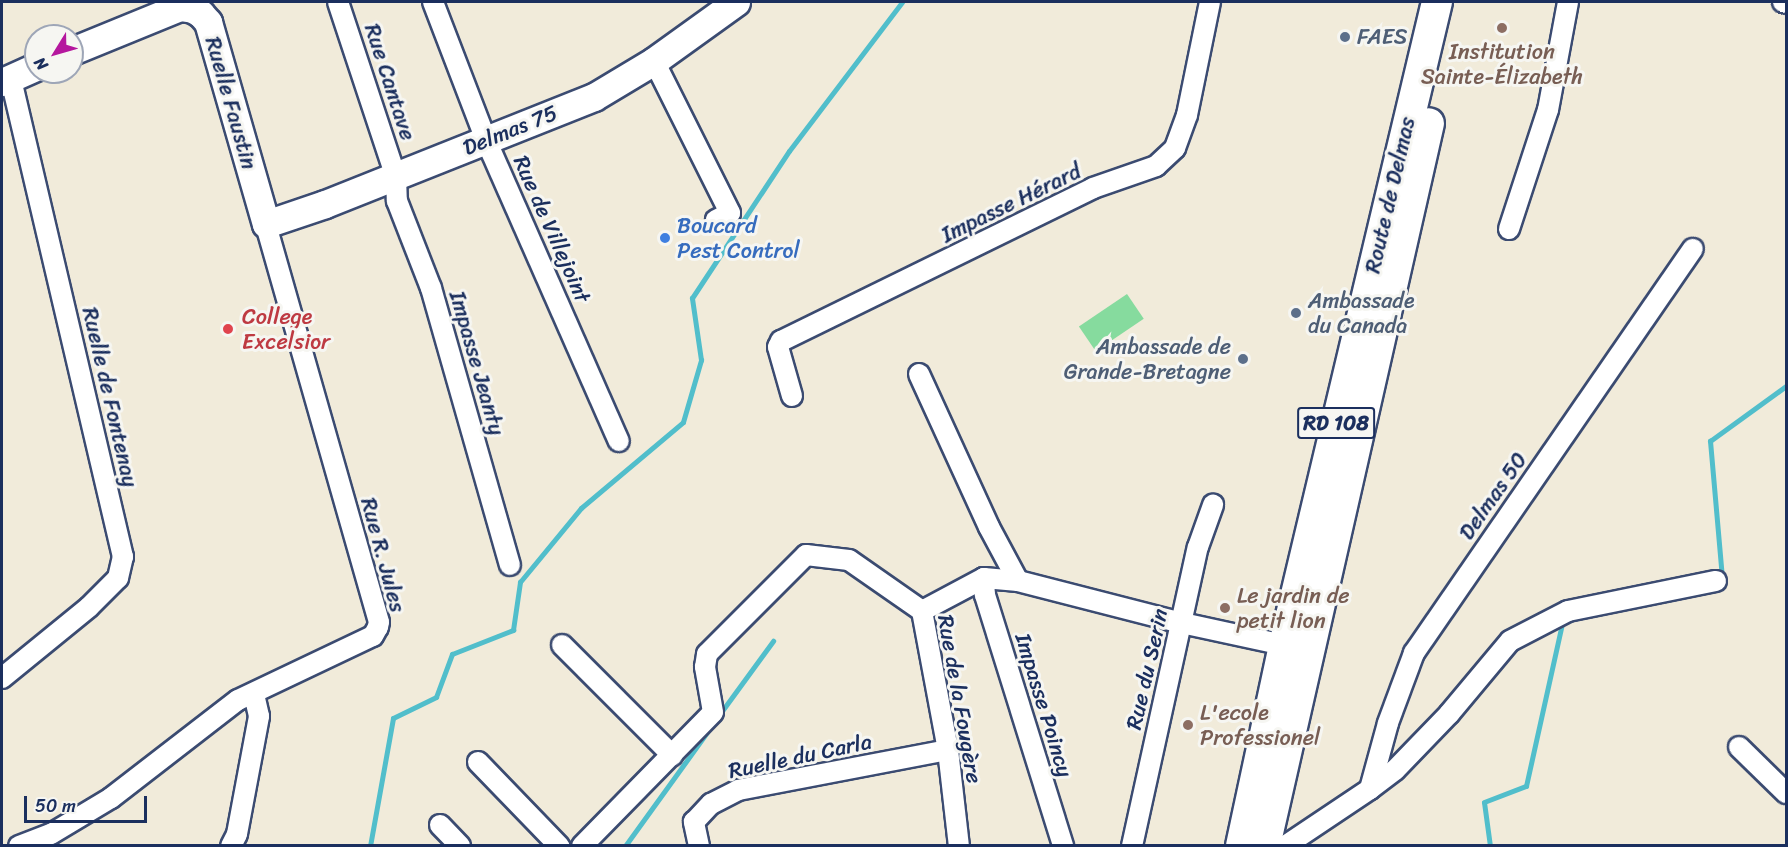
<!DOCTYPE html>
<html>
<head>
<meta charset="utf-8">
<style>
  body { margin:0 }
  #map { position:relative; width:1788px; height:847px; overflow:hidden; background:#f1ebda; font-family:Sriracha,sans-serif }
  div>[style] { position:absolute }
  .green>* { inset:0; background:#86db9e; transform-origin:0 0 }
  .stream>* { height:5px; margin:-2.5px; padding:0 2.5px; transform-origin:2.5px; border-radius:2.5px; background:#51becb }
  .roads { filter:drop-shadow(2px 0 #3b4b71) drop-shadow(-2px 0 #3b4b71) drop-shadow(0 2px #3b4b71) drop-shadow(0 -2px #3b4b71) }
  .street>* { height:20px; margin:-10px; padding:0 10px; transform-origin:10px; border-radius:10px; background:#fff }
  .secondary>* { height:27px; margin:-13.5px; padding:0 13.5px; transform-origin:13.5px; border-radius:13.5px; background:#fff }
  .primary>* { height:30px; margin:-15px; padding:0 15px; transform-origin:15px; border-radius:15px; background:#fff }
  .dots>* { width:16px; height:16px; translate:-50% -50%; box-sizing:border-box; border:3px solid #f6f6f2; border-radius:50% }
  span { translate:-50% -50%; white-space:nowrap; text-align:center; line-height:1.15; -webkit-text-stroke:6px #f6f6f2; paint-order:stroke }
  .shield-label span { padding:2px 4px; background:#f6f6f2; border:2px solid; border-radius:4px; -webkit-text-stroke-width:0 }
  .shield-label { font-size:21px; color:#1b2f5e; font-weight:700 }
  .service-label { font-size:22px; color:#4e5e75 }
  .left { translate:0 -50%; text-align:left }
  .right { translate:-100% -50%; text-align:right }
  .education-label { font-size:22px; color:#785e54 }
  .street-label { font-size:22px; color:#1b2f5e }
  .shop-label { font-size:22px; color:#366cbe }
  .health-label { font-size:22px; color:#be3a42 }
  .frame { position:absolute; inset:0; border:3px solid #1b2f5e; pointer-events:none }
  .north { position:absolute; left:24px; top:24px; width:60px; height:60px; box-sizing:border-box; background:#f6f6f2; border:2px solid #9ea6b7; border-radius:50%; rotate:233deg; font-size:16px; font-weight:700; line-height:24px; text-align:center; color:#1b2f5e }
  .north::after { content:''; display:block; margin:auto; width:21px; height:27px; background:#b5179e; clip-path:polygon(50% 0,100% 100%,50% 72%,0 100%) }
  .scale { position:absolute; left:24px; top:796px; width:123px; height:27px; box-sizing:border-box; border:3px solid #1b2f5e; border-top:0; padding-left:8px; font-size:18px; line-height:21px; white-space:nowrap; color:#1b2f5e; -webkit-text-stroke:4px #f6f6f2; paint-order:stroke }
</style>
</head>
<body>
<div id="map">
  <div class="green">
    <div style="left:1127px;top:294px;width:30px;height:58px;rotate:56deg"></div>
  </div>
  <div class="stream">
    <div style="left:1722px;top:578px;width:138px;rotate:-95deg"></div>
    <div style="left:1710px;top:441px;width:94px;rotate:-35.9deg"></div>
    <div style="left:719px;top:715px;width:92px;rotate:-53.9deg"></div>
    <div style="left:370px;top:846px;width:130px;rotate:-79.8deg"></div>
    <div style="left:393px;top:718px;width:48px;rotate:-26deg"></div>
    <div style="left:436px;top:697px;width:46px;rotate:-69.6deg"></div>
    <div style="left:452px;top:654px;width:66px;rotate:-21.5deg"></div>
    <div style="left:513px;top:630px;width:49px;rotate:-81.7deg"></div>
    <div style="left:520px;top:582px;width:96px;rotate:-50.5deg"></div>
    <div style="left:581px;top:508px;width:133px;rotate:-40.1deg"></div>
    <div style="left:683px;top:422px;width:65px;rotate:-73.8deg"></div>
    <div style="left:701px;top:360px;width:63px;rotate:-98.3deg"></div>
    <div style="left:692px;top:298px;width:176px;rotate:-56.6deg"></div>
    <div style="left:789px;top:151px;width:187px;rotate:-52.8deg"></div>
    <div style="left:625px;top:846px;width:145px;rotate:-54.2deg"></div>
    <div style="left:1490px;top:846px;width:44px;rotate:-97.8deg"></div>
    <div style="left:1484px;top:802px;width:45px;rotate:-20.9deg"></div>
    <div style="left:1526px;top:786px;width:171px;rotate:-77.5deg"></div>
  </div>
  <div class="roads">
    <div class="street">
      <div style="left:338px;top:2px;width:184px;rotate:71.7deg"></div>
      <div style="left:396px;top:177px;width:24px;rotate:88deg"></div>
      <div style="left:397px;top:201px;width:93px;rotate:68.7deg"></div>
      <div style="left:431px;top:288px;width:288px;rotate:74.1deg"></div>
      <div style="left:433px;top:2px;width:148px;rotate:69deg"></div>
      <div style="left:486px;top:140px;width:329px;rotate:66.2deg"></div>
      <div style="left:1783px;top:2px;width:3px;rotate:18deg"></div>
      <div style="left:654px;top:61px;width:170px;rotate:63.4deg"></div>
      <div style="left:730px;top:213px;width:16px;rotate:153deg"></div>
      <div style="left:1509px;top:229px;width:125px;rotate:-71.9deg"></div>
      <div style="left:1548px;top:110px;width:110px;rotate:-79.5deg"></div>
      <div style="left:919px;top:374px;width:168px;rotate:65.4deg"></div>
      <div style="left:989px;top:527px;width:61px;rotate:61.8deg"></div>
      <div style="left:792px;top:396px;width:51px;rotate:-105.9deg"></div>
      <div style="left:778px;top:347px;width:7px;rotate:-63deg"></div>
      <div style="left:781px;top:341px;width:347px;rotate:-26.1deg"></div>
      <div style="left:1093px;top:188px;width:67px;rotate:-19.2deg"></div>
      <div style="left:1156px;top:166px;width:26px;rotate:-43deg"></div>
      <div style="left:1175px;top:148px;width:35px;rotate:-70deg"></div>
      <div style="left:1187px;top:115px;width:115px;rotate:-78.5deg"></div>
      <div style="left:984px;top:578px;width:17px;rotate:87deg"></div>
      <div style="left:985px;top:595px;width:263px;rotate:72.7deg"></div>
      <div style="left:922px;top:611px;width:70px;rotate:-28deg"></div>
      <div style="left:984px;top:578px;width:34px;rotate:5deg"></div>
      <div style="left:1018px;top:581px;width:169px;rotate:14.4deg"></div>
      <div style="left:1182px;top:623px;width:114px;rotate:12.2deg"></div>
      <div style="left:562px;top:645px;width:156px;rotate:45deg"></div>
      <div style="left:2px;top:678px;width:112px;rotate:-39.2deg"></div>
      <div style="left:89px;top:607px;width:41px;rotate:-45deg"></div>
      <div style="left:118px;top:578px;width:22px;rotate:-77deg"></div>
      <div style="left:123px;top:557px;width:492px;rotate:-103.2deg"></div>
      <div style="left:1739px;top:747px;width:66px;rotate:44.4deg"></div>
      <div style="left:478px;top:762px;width:117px;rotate:46deg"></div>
      <div style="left:1370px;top:789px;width:31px;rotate:-37deg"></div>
      <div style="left:1395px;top:770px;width:78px;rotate:-46deg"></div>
      <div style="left:1449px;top:714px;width:95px;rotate:-50.1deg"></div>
      <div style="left:1510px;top:641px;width:65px;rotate:-27.3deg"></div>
      <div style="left:1568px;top:611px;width:151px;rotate:-11.5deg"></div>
      <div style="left:440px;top:825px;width:29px;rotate:46deg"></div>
      <div style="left:19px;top:846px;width:34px;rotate:-21deg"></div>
      <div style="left:51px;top:834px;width:70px;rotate:-31deg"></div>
      <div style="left:111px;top:798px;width:160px;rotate:-37.7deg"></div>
      <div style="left:238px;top:700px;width:149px;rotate:-25.4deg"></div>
      <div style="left:373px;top:636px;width:10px;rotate:-61deg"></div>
      <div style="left:378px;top:627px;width:5px;rotate:-79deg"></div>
      <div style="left:379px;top:622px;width:414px;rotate:-105.9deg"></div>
      <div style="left:231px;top:846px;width:13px;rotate:-63deg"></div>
      <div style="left:237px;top:834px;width:120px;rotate:-79.4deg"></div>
      <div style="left:259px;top:716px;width:22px;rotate:-103deg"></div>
      <div style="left:582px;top:846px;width:187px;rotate:-45.6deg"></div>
      <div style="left:713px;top:712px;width:46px;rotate:-100.1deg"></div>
      <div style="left:705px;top:667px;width:13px;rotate:-81deg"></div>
      <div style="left:707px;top:654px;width:140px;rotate:-45deg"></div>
      <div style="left:806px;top:555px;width:43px;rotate:6.6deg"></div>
      <div style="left:849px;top:560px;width:89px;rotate:34.9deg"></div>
      <div style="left:922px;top:611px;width:141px;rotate:79.4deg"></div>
      <div style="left:948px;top:750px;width:97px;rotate:83.5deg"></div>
      <div style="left:699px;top:846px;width:25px;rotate:-102deg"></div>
      <div style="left:694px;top:822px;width:25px;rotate:-47deg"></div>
      <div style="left:711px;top:804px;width:30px;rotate:-27deg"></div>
      <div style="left:738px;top:790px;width:214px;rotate:-10.8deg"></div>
      <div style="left:1132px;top:846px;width:306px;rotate:-77.6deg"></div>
      <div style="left:1198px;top:547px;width:45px;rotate:-70.3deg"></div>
      <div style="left:1285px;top:846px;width:102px;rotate:-33.8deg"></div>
      <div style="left:1370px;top:789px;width:68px;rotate:-74.7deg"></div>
      <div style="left:1388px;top:723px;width:75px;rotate:-69.6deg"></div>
      <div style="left:1414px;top:653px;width:491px;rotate:-55.4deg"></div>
    </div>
    <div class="secondary">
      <div style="left:72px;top:51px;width:117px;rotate:-22.2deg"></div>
      <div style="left:180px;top:7px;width:13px;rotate:9deg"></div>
      <div style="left:193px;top:9px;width:9px;rotate:32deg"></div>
      <div style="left:201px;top:14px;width:11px;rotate:49deg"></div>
      <div style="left:208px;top:22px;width:210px;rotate:74deg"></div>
      <div style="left:266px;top:224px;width:62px;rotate:-18.7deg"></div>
      <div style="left:325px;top:204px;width:289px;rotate:-21.7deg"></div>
      <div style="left:594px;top:97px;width:70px;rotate:-31deg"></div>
      <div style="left:654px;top:61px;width:101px;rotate:-35.7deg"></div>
      <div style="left:2px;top:82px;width:37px;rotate:-24deg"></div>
    </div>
    <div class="primary">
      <div style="left:1241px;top:846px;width:206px;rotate:-77.9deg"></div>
      <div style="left:1284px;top:645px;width:661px;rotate:-76.62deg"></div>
      <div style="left:1265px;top:846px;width:741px;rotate:-77.22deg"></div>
    </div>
  </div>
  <div class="dots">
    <div style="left:1502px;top:28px;background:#8d6e63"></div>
    <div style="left:1345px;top:37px;background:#5c6f8a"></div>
    <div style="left:665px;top:238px;background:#3f7fe0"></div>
    <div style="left:1296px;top:313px;background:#5c6f8a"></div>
    <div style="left:228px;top:329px;background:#e0444e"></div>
    <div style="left:1243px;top:359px;background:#5c6f8a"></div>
    <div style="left:1225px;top:608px;background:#8d6e63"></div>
    <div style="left:1188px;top:725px;background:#8d6e63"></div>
  </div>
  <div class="shield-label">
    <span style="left:1336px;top:423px">RD 108</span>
  </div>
  <div class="service-label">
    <span class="left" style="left:1357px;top:37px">FAES</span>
    <span class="left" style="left:1308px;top:313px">Ambassade<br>du Canada</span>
    <span class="right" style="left:1231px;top:359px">Ambassade de<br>Grande-Bretagne</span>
  </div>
  <div class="education-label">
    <span style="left:1502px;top:64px">Institution<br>Sainte-Élizabeth</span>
    <span class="left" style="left:1237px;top:608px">Le jardin de<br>petit lion</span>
    <span class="left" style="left:1200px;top:725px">L'ecole<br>Professionel</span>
  </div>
  <div class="street-label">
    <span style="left:390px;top:82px;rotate:72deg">Rue Cantave</span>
    <span style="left:231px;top:103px;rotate:74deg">Ruelle Faustin</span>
    <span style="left:510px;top:130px;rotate:-22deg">Delmas 75</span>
    <span style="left:1390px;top:195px;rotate:-77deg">Route de Delmas</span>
    <span style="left:1011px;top:203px;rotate:-26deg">Impasse Hérard</span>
    <span style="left:552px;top:229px;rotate:66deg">Rue de Villejoint</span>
    <span style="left:477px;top:363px;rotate:74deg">Impasse Jeanty</span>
    <span style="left:110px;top:397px;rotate:77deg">Ruelle de Fontenay</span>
    <span style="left:1493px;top:496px;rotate:-55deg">Delmas 50</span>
    <span style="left:383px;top:555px;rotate:75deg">Rue R. Jules</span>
    <span style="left:1147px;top:669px;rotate:-77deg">Rue du Serin</span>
    <span style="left:960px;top:699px;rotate:80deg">Rue de la Fougère</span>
    <span style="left:1044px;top:705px;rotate:73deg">Impasse Poincy</span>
    <span style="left:800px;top:756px;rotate:-12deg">Ruelle du Carla</span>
  </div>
  <div class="shop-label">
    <span class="left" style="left:677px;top:238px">Boucard<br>Pest Control</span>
  </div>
  <div class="health-label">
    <span class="left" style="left:242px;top:329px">College<br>Excelsior</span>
  </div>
  <div class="frame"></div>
  <div class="north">N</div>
  <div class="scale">50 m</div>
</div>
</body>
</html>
